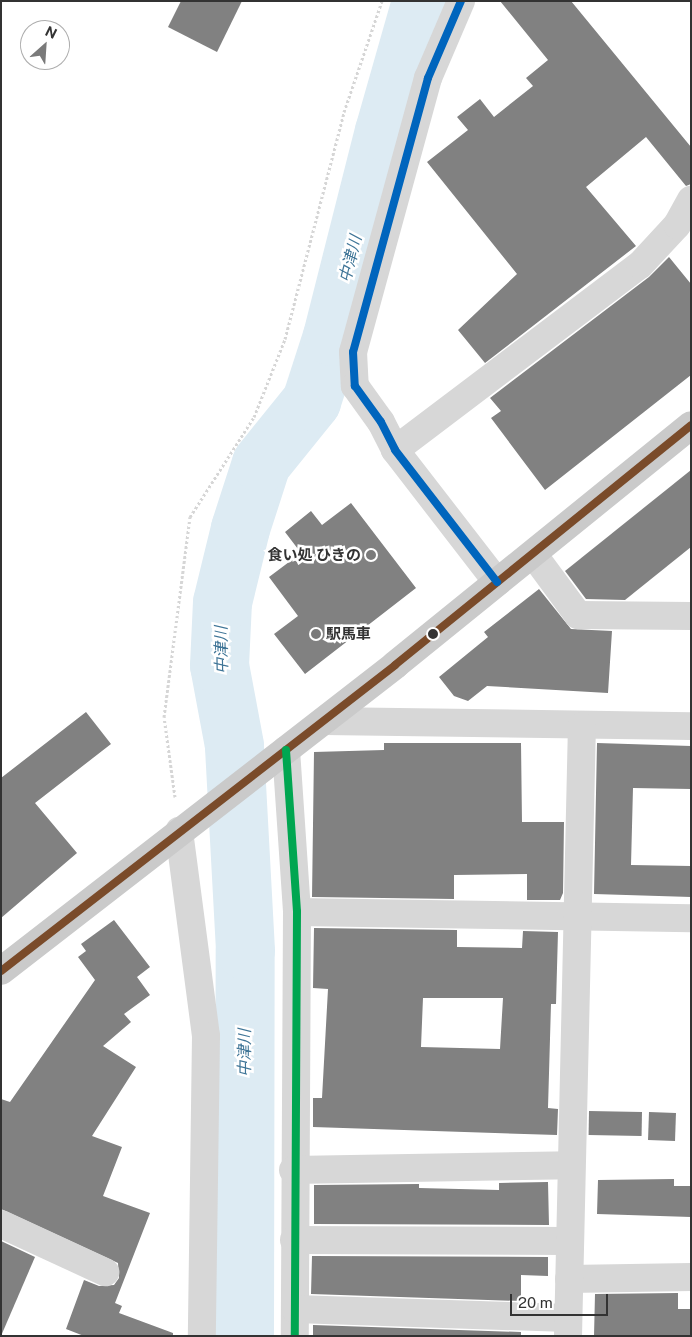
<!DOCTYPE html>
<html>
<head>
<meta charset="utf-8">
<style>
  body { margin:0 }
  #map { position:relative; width:692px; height:1337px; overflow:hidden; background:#fff; font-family:"Public Sans","Noto Sans JP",sans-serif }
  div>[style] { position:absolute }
  .river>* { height:59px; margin:-29.5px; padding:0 29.5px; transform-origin:29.5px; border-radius:29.5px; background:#ddebf3 }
  .building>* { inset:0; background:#818181; transform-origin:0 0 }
  .path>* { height:3px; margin-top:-1.5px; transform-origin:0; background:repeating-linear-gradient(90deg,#d6d6d6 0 2.5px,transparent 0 5px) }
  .minor>* { height:28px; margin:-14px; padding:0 14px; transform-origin:14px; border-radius:14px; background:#d7d7d7 }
  .major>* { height:28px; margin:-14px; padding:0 14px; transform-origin:14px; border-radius:14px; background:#cacaca }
  .bus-1>* { height:8px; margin:-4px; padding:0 4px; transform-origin:4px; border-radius:4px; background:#7a4b2a }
  .bus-2>* { height:8px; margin:-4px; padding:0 4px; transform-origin:4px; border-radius:4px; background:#0065bd }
  .bus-3>* { height:8px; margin:-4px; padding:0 4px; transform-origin:4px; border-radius:4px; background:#00a651 }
  .dots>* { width:14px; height:14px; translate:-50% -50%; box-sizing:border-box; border:2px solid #fff; border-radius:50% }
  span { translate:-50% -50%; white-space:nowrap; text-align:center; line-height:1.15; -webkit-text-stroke:5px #fff; paint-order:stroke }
  .poi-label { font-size:15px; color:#333; font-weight:700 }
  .right { translate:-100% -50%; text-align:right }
  .left { translate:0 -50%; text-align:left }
  .water-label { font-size:16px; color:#3f7597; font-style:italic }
  .frame { position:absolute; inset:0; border:2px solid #333; pointer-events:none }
  .north { position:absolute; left:20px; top:20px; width:50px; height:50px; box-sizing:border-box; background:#fff; border:1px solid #adadad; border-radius:50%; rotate:26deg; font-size:14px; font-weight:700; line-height:20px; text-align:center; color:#333 }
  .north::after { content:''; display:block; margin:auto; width:18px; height:22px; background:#7a7a7a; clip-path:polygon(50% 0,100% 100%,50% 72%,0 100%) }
  .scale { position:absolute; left:510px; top:1294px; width:98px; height:22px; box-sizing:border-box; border:2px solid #333; border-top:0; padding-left:6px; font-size:15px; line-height:18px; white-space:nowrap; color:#333; -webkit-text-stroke:4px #fff; paint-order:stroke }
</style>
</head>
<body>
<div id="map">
  <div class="river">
    <div style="left:244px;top:1336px;width:386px;rotate:-89.9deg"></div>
    <div style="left:245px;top:950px;width:205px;rotate:-93.1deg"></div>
    <div style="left:234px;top:745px;width:81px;rotate:-100.6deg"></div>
    <div style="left:219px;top:665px;width:63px;rotate:-87.3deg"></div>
    <div style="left:222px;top:602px;width:76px;rotate:-76.3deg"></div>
    <div style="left:240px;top:528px;width:68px;rotate:-72.1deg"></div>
    <div style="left:261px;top:463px;width:80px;rotate:-51.1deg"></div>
    <div style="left:311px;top:401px;width:68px;rotate:-72.1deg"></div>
    <div style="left:332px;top:336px;width:211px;rotate:-75.8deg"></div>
    <div style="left:384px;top:131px;width:135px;rotate:-74.1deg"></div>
  </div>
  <div class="building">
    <div style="clip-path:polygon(181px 1px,242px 1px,217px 52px,168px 27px)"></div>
    <div style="clip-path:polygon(500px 1px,571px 1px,691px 147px,691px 184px,686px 186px,646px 137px,586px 187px,636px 246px,485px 363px,458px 330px,517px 274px,427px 162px,468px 130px,457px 117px,480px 99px,494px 117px,533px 86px,526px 78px,548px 60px)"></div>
    <div style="clip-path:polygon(669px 257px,691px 284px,691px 375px,545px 490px,491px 418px,501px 411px,490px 398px,649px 277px)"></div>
    <div style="clip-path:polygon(691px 470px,691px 547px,625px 600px,586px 599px,565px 571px)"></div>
    <div style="clip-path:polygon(351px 503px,416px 588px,305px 674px,274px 634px,298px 616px,269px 577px,301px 553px,285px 532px,311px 511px,322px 525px)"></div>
    <div style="clip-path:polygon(539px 589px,571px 629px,612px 631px,608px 693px,487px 686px,468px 701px,454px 696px,439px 677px,488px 637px,484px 632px)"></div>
    <div style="clip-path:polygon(86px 712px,111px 744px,35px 803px,77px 853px,1px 918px,1px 778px)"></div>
    <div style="clip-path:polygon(384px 743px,521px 743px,522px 822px,564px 822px,563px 893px,560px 900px,527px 900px,527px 874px,454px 875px,454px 899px,312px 897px,314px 752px,384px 750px)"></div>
    <div style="clip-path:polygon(597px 743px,691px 746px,691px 789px,633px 788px,631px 865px,691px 866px,691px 897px,594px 894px)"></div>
    <div style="clip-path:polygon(114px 920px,150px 967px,137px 977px,150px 995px,124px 1014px,131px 1022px,103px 1046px,136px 1067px,92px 1136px,122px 1147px,103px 1196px,150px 1213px,115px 1303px,122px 1306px,119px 1313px,173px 1333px,173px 1336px,84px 1336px,66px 1329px,84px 1280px,99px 1286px,114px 1285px,119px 1278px,118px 1263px,1px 1209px,1px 1099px,10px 1102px,95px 980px,78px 957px,86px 951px,81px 944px)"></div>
    <div style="clip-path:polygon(evenodd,314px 928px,457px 930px,457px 947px,522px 948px,523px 931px,558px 932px,556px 1004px,551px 1004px,548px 1108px,558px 1109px,557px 1135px,313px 1127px,313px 1098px,322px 1098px,328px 989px,313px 988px,314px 928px,423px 998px,503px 998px,500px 1049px,421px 1047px,423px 998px)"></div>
    <div style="left:589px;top:1111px;width:53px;height:24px;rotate:1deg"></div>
    <div style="left:649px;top:1112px;width:27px;height:28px;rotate:2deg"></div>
    <div style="clip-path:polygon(674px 1179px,674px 1186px,691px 1186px,691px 1217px,597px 1214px,598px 1180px)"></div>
    <div style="clip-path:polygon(548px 1182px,549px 1225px,314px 1224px,314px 1185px,419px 1184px,419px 1188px,499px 1190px,499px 1183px)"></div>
    <div style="clip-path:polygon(1px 1241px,35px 1257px,1px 1336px)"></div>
    <div style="clip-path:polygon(312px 1256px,548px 1257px,548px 1276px,521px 1275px,521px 1301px,311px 1294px)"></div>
    <div style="clip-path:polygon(678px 1293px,678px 1309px,691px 1309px,691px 1336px,594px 1336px,595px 1294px)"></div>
    <div style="clip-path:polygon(313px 1325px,521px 1332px,521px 1336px,313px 1336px)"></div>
  </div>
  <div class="path">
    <div style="left:175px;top:797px;width:81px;rotate:-97.8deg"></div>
    <div style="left:164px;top:717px;width:202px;rotate:-82.6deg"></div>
    <div style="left:190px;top:517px;width:119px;rotate:-57.4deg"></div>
    <div style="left:254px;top:417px;width:84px;rotate:-68.3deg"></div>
    <div style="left:285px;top:339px;width:235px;rotate:-75.4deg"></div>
    <div style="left:344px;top:112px;width:117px;rotate:-71.1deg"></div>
  </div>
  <div class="minor">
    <div style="left:461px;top:1px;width:84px;rotate:113.2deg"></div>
    <div style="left:428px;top:78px;width:284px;rotate:105.3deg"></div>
    <div style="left:353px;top:352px;width:34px;rotate:87deg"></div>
    <div style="left:355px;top:386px;width:44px;rotate:54.2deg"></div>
    <div style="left:381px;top:422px;width:31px;rotate:63deg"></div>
    <div style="left:395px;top:450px;width:167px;rotate:52.3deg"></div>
    <div style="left:395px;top:450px;width:307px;rotate:-37.1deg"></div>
    <div style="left:640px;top:265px;width:54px;rotate:-47.2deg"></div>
    <div style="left:677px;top:225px;width:29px;rotate:-61deg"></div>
    <div style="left:533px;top:554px;width:76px;rotate:53.6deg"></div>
    <div style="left:578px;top:615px;width:113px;rotate:0.5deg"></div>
    <div style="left:324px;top:721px;width:367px;rotate:0.8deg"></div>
    <div style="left:286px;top:750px;width:162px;rotate:86.1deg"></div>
    <div style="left:297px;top:912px;width:424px;rotate:90.3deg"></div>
    <div style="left:179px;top:831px;width:207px;rotate:82.5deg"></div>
    <div style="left:206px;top:1036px;width:300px;rotate:90.8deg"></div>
    <div style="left:297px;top:912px;width:394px;rotate:0.9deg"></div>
    <div style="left:293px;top:1170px;width:277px;rotate:-1deg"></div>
    <div style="left:1px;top:1224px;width:115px;rotate:24.8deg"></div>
    <div style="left:294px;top:1240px;width:276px;rotate:0.2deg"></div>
    <div style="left:569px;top:1279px;width:122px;rotate:-0.9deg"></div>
    <div style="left:295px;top:1309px;width:273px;rotate:1.9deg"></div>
    <div style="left:568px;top:1336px;width:610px;rotate:-88.69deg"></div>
  </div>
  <div class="major">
    <div style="left:1px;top:971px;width:499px;rotate:-37.8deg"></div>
    <div style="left:395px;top:665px;width:381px;rotate:-39deg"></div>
  </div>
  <div class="bus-1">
    <div style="left:1px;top:971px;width:499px;rotate:-37.8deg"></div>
    <div style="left:395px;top:665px;width:381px;rotate:-39deg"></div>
  </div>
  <div class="bus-2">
    <div style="left:461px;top:1px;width:84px;rotate:113.2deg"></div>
    <div style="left:428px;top:78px;width:284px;rotate:105.3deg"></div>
    <div style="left:353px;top:352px;width:34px;rotate:87deg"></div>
    <div style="left:355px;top:386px;width:44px;rotate:54.2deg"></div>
    <div style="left:381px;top:422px;width:31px;rotate:63deg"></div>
    <div style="left:395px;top:450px;width:167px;rotate:52.3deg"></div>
  </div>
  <div class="bus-3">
    <div style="left:286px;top:750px;width:162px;rotate:86.1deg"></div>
    <div style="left:297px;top:912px;width:424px;rotate:90.3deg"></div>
  </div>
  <div class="dots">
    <div style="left:371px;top:555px;background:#7a7a7a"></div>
    <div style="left:316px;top:634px;background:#7a7a7a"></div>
    <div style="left:433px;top:634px;background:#333"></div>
  </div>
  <div class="poi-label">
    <span class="right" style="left:361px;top:555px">食い処 ひきの</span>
    <span class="left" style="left:326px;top:634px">駅馬車</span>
  </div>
  <div class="water-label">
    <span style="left:351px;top:259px;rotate:-76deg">中津川</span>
    <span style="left:222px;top:650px;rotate:-91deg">中津川</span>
    <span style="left:245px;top:1053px;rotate:-90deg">中津川</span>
  </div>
  <div class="frame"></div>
  <div class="north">N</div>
  <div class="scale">20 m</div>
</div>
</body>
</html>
